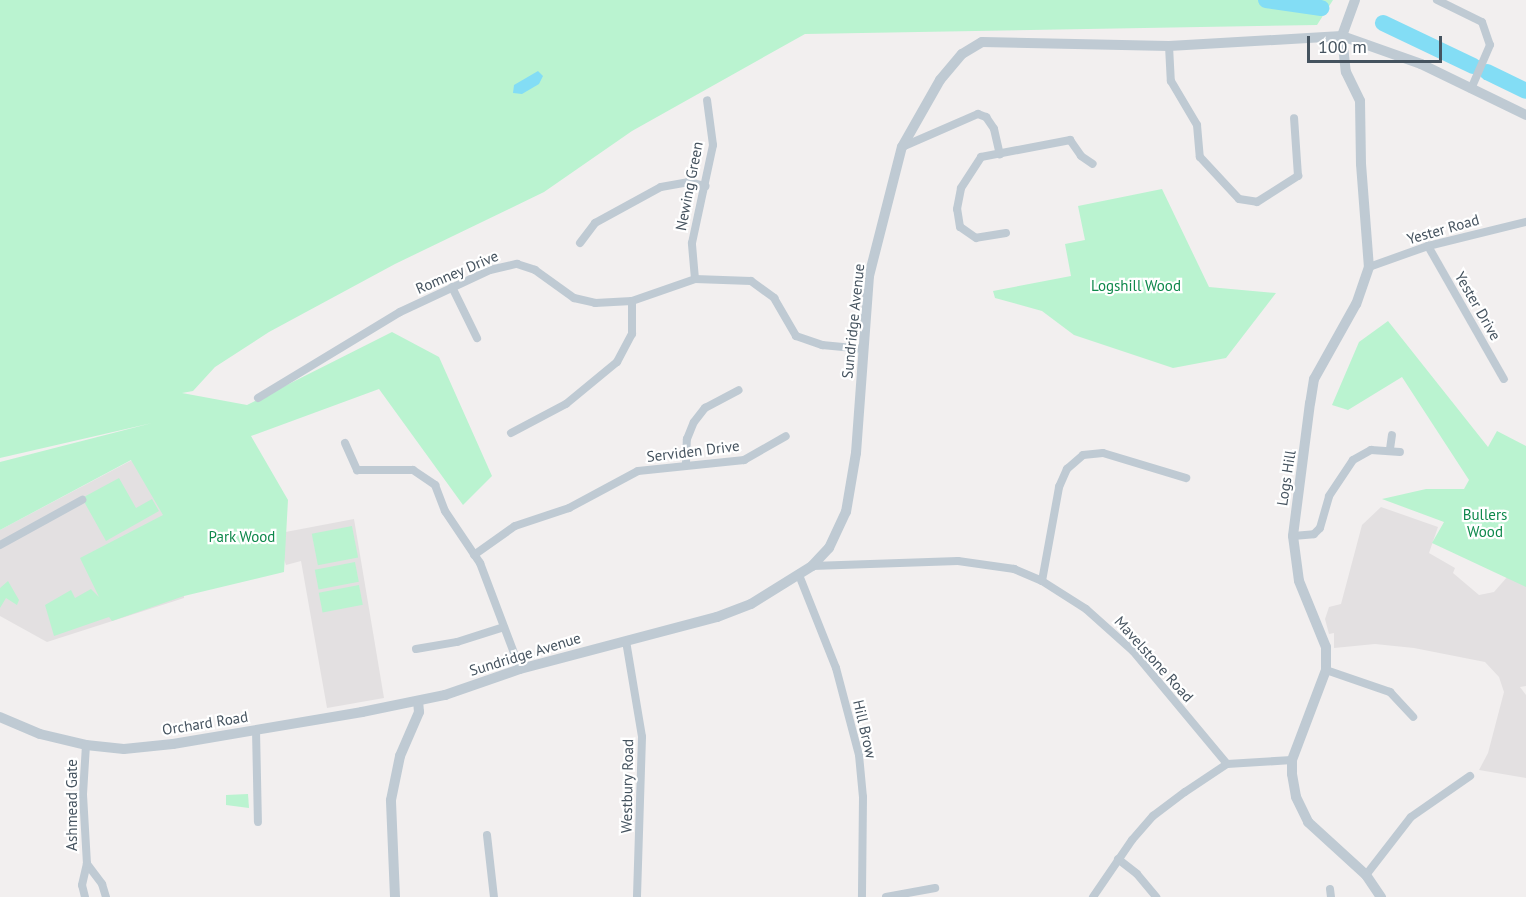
<!DOCTYPE html>
<html>
<head>
<meta charset="utf-8">
<style>
  body { margin:0 }
  #map { position:relative; width:1526px; height:897px; overflow:hidden; background:#f2efef; font-family:"PT Sans",sans-serif }
  div>[style] { position:absolute }
  .education>* { inset:0; background:#e3e0e1 }
  .green>* { inset:0; background:#baf3d0; transform-origin:0 0 }
  .water>* { inset:0; background:#83ddf5 }
  .river>* { height:16px; margin:-8px; padding:0 8px; transform-origin:8px; border-radius:8px; background:#83ddf5 }
  .minor>* { height:8px; margin:-4px; padding:0 4px; transform-origin:4px; border-radius:4px; background:#bfcad3 }
  .tertiary>* { height:10px; margin:-5px; padding:0 5px; transform-origin:5px; border-radius:5px; background:#bfcad3 }
  span { translate:-50% -50%; white-space:nowrap; text-align:center; line-height:1.15; -webkit-text-stroke:4.5px #fff; paint-order:stroke }
  .street-label { font-size:15px; color:#45535f }
  .park-label { font-size:15px; color:#0e884b }
  .scale { position:absolute; left:1307px; top:36px; width:135px; height:27px; box-sizing:border-box; border:3px solid #45535f; border-top:0; padding-left:8px; font-size:18px; line-height:21px; white-space:nowrap; color:#45535f; -webkit-text-stroke:4px #fff; paint-order:stroke }
</style>
</head>
<body>
<div id="map">
  <div class="education">
    <div style="clip-path:polygon(132px 460px,179px 474px,184px 598px,47px 642px,0 616px,0 530px)"></div>
    <div style="clip-path:polygon(1381px 507px,1438px 527px,1429px 553px,1455px 568px,1453px 573px,1479px 595px,1494px 592px,1515px 568px,1526px 577px,1526px 686px,1520px 687px,1526px 695px,1526px 778px,1479px 770px,1488px 753px,1504px 692px,1499px 677px,1485px 662px,1414px 648px,1375px 644px,1334px 648px,1334px 633px,1329px 634px,1325px 619px,1329px 607px,1341px 604px,1362px 525px)"></div>
    <div style="clip-path:polygon(354px 519px,384px 698px,327px 708px,301px 561px,286px 565px,275px 534px)"></div>
  </div>
  <div class="green">
    <div style="clip-path:polygon(0 0,1333px 0,1317px 25px,805px 34px,632px 131px,544px 192px,395px 264px,269px 332px,215px 367px,193px 391px,182px 393px,247px 405px,392px 332px,439px 357px,492px 476px,463px 505px,379px 389px,251px 436px,288px 500px,284px 572px,184px 596px,112px 621px,109px 617px,54px 636px,45px 605px,71px 590px,75px 598px,91px 589px,99px 597px,80px 558px,163px 515px,131px 460px,0 530px,0 462px,152px 423px,0 458px)"></div>
    <div style="clip-path:polygon(1162px 189px,1209px 287px,1276px 293px,1226px 358px,1173px 368px,1074px 335px,1042px 311px,995px 298px,993px 291px,1071px 276px,1065px 244px,1085px 240px,1078px 206px)"></div>
    <div style="clip-path:polygon(1388px 321px,1488px 447px,1497px 431px,1526px 446px,1526px 587px,1432px 543px,1444px 522px,1382px 499px,1426px 489px,1464px 489px,1469px 480px,1402px 377px,1348px 410px,1332px 405px,1359px 342px)"></div>
    <div style="clip-path:polygon(119px 478px,136px 508px,152px 499px,159px 511px,106px 541px,82px 498px)"></div>
    <div style="left:352px;top:526px;width:32px;height:41px;rotate:79deg"></div>
    <div style="left:355px;top:562px;width:20px;height:41px;rotate:79deg"></div>
    <div style="clip-path:polygon(8px 581px,19px 600px,17px 605px,6px 598px,0 608px,0 588px)"></div>
    <div style="left:359px;top:585px;width:20px;height:41px;rotate:79deg"></div>
    <div style="clip-path:polygon(248px 794px,249px 808px,226px 805px,226px 795px)"></div>
  </div>
  <div class="water">
    <div style="clip-path:polygon(538px 71px,543px 76px,539px 84px,522px 94px,513px 93px,514px 85px)"></div>
  </div>
  <div class="river">
    <div style="left:1266px;top:0;width:56px;rotate:8.3deg"></div>
    <div style="left:1383px;top:23px;width:100px;rotate:25.5deg"></div>
    <div style="left:1487px;top:72px;width:43px;rotate:26deg"></div>
  </div>
  <div class="minor">
    <div style="left:1437px;top:0;width:50px;rotate:26.1deg"></div>
    <div style="left:1482px;top:22px;width:24px;rotate:71deg"></div>
    <div style="left:1490px;top:45px;width:48px;rotate:113.4deg"></div>
    <div style="left:1169px;top:46px;width:35px;rotate:87deg"></div>
    <div style="left:1171px;top:81px;width:51px;rotate:59.4deg"></div>
    <div style="left:1197px;top:125px;width:32px;rotate:85deg"></div>
    <div style="left:1200px;top:157px;width:57px;rotate:47.1deg"></div>
    <div style="left:1239px;top:199px;width:18px;rotate:9deg"></div>
    <div style="left:1257px;top:202px;width:49px;rotate:-32.4deg"></div>
    <div style="left:1298px;top:176px;width:58px;rotate:-93.9deg"></div>
    <div style="left:902px;top:147px;width:83px;rotate:-23.5deg"></div>
    <div style="left:978px;top:114px;width:9px;rotate:21deg"></div>
    <div style="left:986px;top:117px;width:14px;rotate:56deg"></div>
    <div style="left:994px;top:129px;width:26px;rotate:77deg"></div>
    <div style="left:1006px;top:233px;width:30px;rotate:171deg"></div>
    <div style="left:976px;top:238px;width:19px;rotate:-145deg"></div>
    <div style="left:960px;top:227px;width:18px;rotate:-99deg"></div>
    <div style="left:957px;top:209px;width:21px;rotate:-79deg"></div>
    <div style="left:961px;top:188px;width:37px;rotate:-57deg"></div>
    <div style="left:981px;top:157px;width:91px;rotate:-10.8deg"></div>
    <div style="left:1070px;top:140px;width:19px;rotate:55deg"></div>
    <div style="left:1081px;top:156px;width:14px;rotate:34deg"></div>
    <div style="left:580px;top:243px;width:25px;rotate:-53deg"></div>
    <div style="left:595px;top:223px;width:75px;rotate:-28.6deg"></div>
    <div style="left:661px;top:187px;width:27px;rotate:-10deg"></div>
    <div style="left:688px;top:182px;width:18px;rotate:13deg"></div>
    <div style="left:1428px;top:246px;width:153px;rotate:60.3deg"></div>
    <div style="left:1369px;top:267px;width:63px;rotate:-19.6deg"></div>
    <div style="left:1428px;top:246px;width:101px;rotate:-13.8deg"></div>
    <div style="left:695px;top:279px;width:36px;rotate:-95deg"></div>
    <div style="left:692px;top:243px;width:100px;rotate:-77.9deg"></div>
    <div style="left:713px;top:145px;width:45px;rotate:-97.6deg"></div>
    <div style="left:452px;top:287px;width:57px;rotate:63.9deg"></div>
    <div style="left:258px;top:398px;width:166px;rotate:-31.2deg"></div>
    <div style="left:400px;top:312px;width:99px;rotate:-25deg"></div>
    <div style="left:490px;top:270px;width:28px;rotate:-13deg"></div>
    <div style="left:517px;top:264px;width:19px;rotate:18deg"></div>
    <div style="left:535px;top:270px;width:48px;rotate:35.7deg"></div>
    <div style="left:574px;top:298px;width:22px;rotate:13deg"></div>
    <div style="left:595px;top:303px;width:37px;rotate:-3deg"></div>
    <div style="left:632px;top:301px;width:67px;rotate:-19.2deg"></div>
    <div style="left:695px;top:279px;width:56px;rotate:2deg"></div>
    <div style="left:751px;top:281px;width:29px;rotate:36deg"></div>
    <div style="left:774px;top:298px;width:44px;rotate:59.9deg"></div>
    <div style="left:796px;top:336px;width:28px;rotate:19deg"></div>
    <div style="left:822px;top:345px;width:42px;rotate:5.4deg"></div>
    <div style="left:511px;top:433px;width:62px;rotate:-27.8deg"></div>
    <div style="left:566px;top:404px;width:66px;rotate:-39.5deg"></div>
    <div style="left:617px;top:362px;width:32px;rotate:-62deg"></div>
    <div style="left:632px;top:334px;width:33px;rotate:-90deg"></div>
    <div style="left:345px;top:443px;width:30px;rotate:66deg"></div>
    <div style="left:357px;top:470px;width:56px"></div>
    <div style="left:413px;top:470px;width:27px;rotate:34deg"></div>
    <div style="left:435px;top:485px;width:28px;rotate:69deg"></div>
    <div style="left:445px;top:511px;width:63px;rotate:56.1deg"></div>
    <div style="left:480px;top:563px;width:113px;rotate:69.3deg"></div>
    <div style="left:1390px;top:449px;width:14px;rotate:-82deg"></div>
    <div style="left:686px;top:463px;width:24px;rotate:-88deg"></div>
    <div style="left:687px;top:439px;width:18px;rotate:-68deg"></div>
    <div style="left:694px;top:422px;width:18px;rotate:-52deg"></div>
    <div style="left:705px;top:408px;width:38px;rotate:-28deg"></div>
    <div style="left:1293px;top:536px;width:21px;rotate:-5deg"></div>
    <div style="left:1314px;top:534px;width:8px;rotate:-45deg"></div>
    <div style="left:1320px;top:528px;width:33px;rotate:-74deg"></div>
    <div style="left:1329px;top:496px;width:43px;rotate:-56.3deg"></div>
    <div style="left:1353px;top:460px;width:21px;rotate:-29deg"></div>
    <div style="left:1371px;top:450px;width:29px;rotate:4deg"></div>
    <div style="left:0;top:545px;width:94px;rotate:-28.8deg"></div>
    <div style="left:474px;top:555px;width:50px;rotate:-35.3deg"></div>
    <div style="left:515px;top:526px;width:57px;rotate:-18.4deg"></div>
    <div style="left:569px;top:508px;width:78px;rotate:-28.2deg"></div>
    <div style="left:638px;top:471px;width:107px;rotate:-5.9deg"></div>
    <div style="left:744px;top:460px;width:48px;rotate:-29.7deg"></div>
    <div style="left:812px;top:566px;width:146px;rotate:-2deg"></div>
    <div style="left:958px;top:561px;width:57px;rotate:8.1deg"></div>
    <div style="left:1014px;top:569px;width:30px;rotate:23deg"></div>
    <div style="left:1042px;top:581px;width:52px;rotate:32.5deg"></div>
    <div style="left:1086px;top:609px;width:63px;rotate:41.8deg"></div>
    <div style="left:1133px;top:651px;width:147px;rotate:50.2deg"></div>
    <div style="left:799px;top:575px;width:100px;rotate:68.3deg"></div>
    <div style="left:836px;top:668px;width:90px;rotate:75.2deg"></div>
    <div style="left:859px;top:755px;width:42px;rotate:84.6deg"></div>
    <div style="left:863px;top:797px;width:100px;rotate:90.6deg"></div>
    <div style="left:1042px;top:581px;width:96px;rotate:-79.7deg"></div>
    <div style="left:1059px;top:487px;width:20px;rotate:-66deg"></div>
    <div style="left:1067px;top:469px;width:21px;rotate:-41deg"></div>
    <div style="left:1083px;top:455px;width:20px;rotate:-6deg"></div>
    <div style="left:1103px;top:453px;width:87px;rotate:16.8deg"></div>
    <div style="left:626px;top:641px;width:97px;rotate:80.5deg"></div>
    <div style="left:642px;top:737px;width:160px;rotate:91.8deg"></div>
    <div style="left:416px;top:649px;width:42px;rotate:-9.7deg"></div>
    <div style="left:457px;top:642px;width:49px;rotate:-17.7deg"></div>
    <div style="left:1326px;top:670px;width:68px;rotate:19deg"></div>
    <div style="left:1390px;top:692px;width:34px;rotate:47deg"></div>
    <div style="left:256px;top:730px;width:92px;rotate:88.8deg"></div>
    <div style="left:487px;top:835px;width:62px;rotate:83.6deg"></div>
    <div style="left:1118px;top:859px;width:24px;rotate:38deg"></div>
    <div style="left:1137px;top:874px;width:30px;rotate:50deg"></div>
    <div style="left:87px;top:864px;width:25px;rotate:53deg"></div>
    <div style="left:102px;top:884px;width:14px;rotate:73deg"></div>
    <div style="left:1366px;top:875px;width:73px;rotate:-52.2deg"></div>
    <div style="left:1411px;top:817px;width:72px;rotate:-34.8deg"></div>
    <div style="left:1330px;top:889px;width:8px;rotate:83deg"></div>
    <div style="left:85px;top:897px;width:12px;rotate:-104deg"></div>
    <div style="left:82px;top:885px;width:22px;rotate:-77deg"></div>
    <div style="left:87px;top:864px;width:70px;rotate:-93.3deg"></div>
    <div style="left:83px;top:794px;width:49px;rotate:-86.5deg"></div>
    <div style="left:886px;top:897px;width:50px;rotate:-10.4deg"></div>
    <div style="left:1093px;top:897px;width:69px;rotate:-55.6deg"></div>
    <div style="left:1132px;top:840px;width:32px;rotate:-49deg"></div>
    <div style="left:1153px;top:816px;width:40px;rotate:-37deg"></div>
    <div style="left:1185px;top:792px;width:50px;rotate:-33.7deg"></div>
    <div style="left:1227px;top:764px;width:65px;rotate:-3.5deg"></div>
  </div>
  <div class="tertiary">
    <div style="left:1355px;top:0;width:38px;rotate:110deg"></div>
    <div style="left:1342px;top:36px;width:36px;rotate:84deg"></div>
    <div style="left:1346px;top:72px;width:32px;rotate:64deg"></div>
    <div style="left:1360px;top:101px;width:63px;rotate:89.1deg"></div>
    <div style="left:1361px;top:164px;width:103px;rotate:85.6deg"></div>
    <div style="left:1369px;top:267px;width:39px;rotate:109deg"></div>
    <div style="left:1356px;top:304px;width:86px;rotate:119.2deg"></div>
    <div style="left:1314px;top:379px;width:24px;rotate:99deg"></div>
    <div style="left:1310px;top:403px;width:134px;rotate:97.3deg"></div>
    <div style="left:1293px;top:536px;width:45px;rotate:82.4deg"></div>
    <div style="left:1299px;top:581px;width:71px;rotate:67.8deg"></div>
    <div style="left:1326px;top:647px;width:23px;rotate:90deg"></div>
    <div style="left:1326px;top:670px;width:96px;rotate:110.7deg"></div>
    <div style="left:1292px;top:760px;width:14px;rotate:90deg"></div>
    <div style="left:1292px;top:774px;width:23px;rotate:80deg"></div>
    <div style="left:1296px;top:797px;width:28px;rotate:64deg"></div>
    <div style="left:1308px;top:822px;width:79px;rotate:42.4deg"></div>
    <div style="left:1366px;top:875px;width:27px;rotate:56deg"></div>
    <div style="left:0;top:717px;width:43px;rotate:23deg"></div>
    <div style="left:40px;top:734px;width:47px;rotate:13.4deg"></div>
    <div style="left:86px;top:745px;width:38px;rotate:6deg"></div>
    <div style="left:124px;top:749px;width:49px;rotate:-5.8deg"></div>
    <div style="left:173px;top:744px;width:192px;rotate:-9.6deg"></div>
    <div style="left:362px;top:712px;width:85px;rotate:-11.6deg"></div>
    <div style="left:445px;top:695px;width:79px;rotate:-19.1deg"></div>
    <div style="left:520px;top:669px;width:204px;rotate:-14.8deg"></div>
    <div style="left:717px;top:617px;width:36px;rotate:-21deg"></div>
    <div style="left:751px;top:604px;width:72px;rotate:-31.9deg"></div>
    <div style="left:812px;top:566px;width:25px;rotate:-47deg"></div>
    <div style="left:829px;top:548px;width:40px;rotate:-65deg"></div>
    <div style="left:846px;top:512px;width:60px;rotate:-80.4deg"></div>
    <div style="left:856px;top:453px;width:177px;rotate:-85.8deg"></div>
    <div style="left:869px;top:276px;width:133px;rotate:-75.7deg"></div>
    <div style="left:902px;top:147px;width:77px;rotate:-60.4deg"></div>
    <div style="left:940px;top:80px;width:34px;rotate:-50deg"></div>
    <div style="left:962px;top:54px;width:23px;rotate:-31deg"></div>
    <div style="left:982px;top:42px;width:187px;rotate:1.2deg"></div>
    <div style="left:1169px;top:46px;width:173px;rotate:-3.3deg"></div>
    <div style="left:1342px;top:36px;width:84px;rotate:19.5deg"></div>
    <div style="left:1421px;top:64px;width:117px;rotate:25.9deg"></div>
    <div style="left:395px;top:897px;width:97px;rotate:-92.4deg"></div>
    <div style="left:391px;top:800px;width:45px;rotate:-78.4deg"></div>
    <div style="left:400px;top:756px;width:48px;rotate:-66.6deg"></div>
    <div style="left:419px;top:712px;width:11px;rotate:-95deg"></div>
  </div>
  <div class="street-label">
    <span style="left:689px;top:186px;rotate:-79deg">Newing Green</span>
    <span style="left:1443px;top:229px;rotate:-16deg">Yester Road</span>
    <span style="left:457px;top:272px;rotate:-23deg">Romney Drive</span>
    <span style="left:1478px;top:306px;rotate:60deg">Yester Drive</span>
    <span style="left:853px;top:321px;rotate:-84deg">Sundridge Avenue</span>
    <span style="left:693px;top:451px;rotate:-7deg">Serviden Drive</span>
    <span style="left:1286px;top:478px;rotate:-81deg">Logs Hill</span>
    <span style="left:525px;top:654px;rotate:-17deg">Sundridge Avenue</span>
    <span style="left:1154px;top:659px;rotate:48deg">Mavelstone Road</span>
    <span style="left:205px;top:723px;rotate:-9deg">Orchard Road</span>
    <span style="left:865px;top:729px;rotate:77deg">Hill Brow</span>
    <span style="left:627px;top:786px;rotate:-89deg">Westbury Road</span>
    <span style="left:72px;top:805px;rotate:-90deg">Ashmead Gate</span>
  </div>
  <div class="park-label">
    <span style="left:1136px;top:286px">Logshill Wood</span>
    <span style="left:1485px;top:523px">Bullers<br>Wood</span>
    <span style="left:242px;top:537px">Park Wood</span>
  </div>
  <div class="scale">100 m</div>
</div>
</body>
</html>
